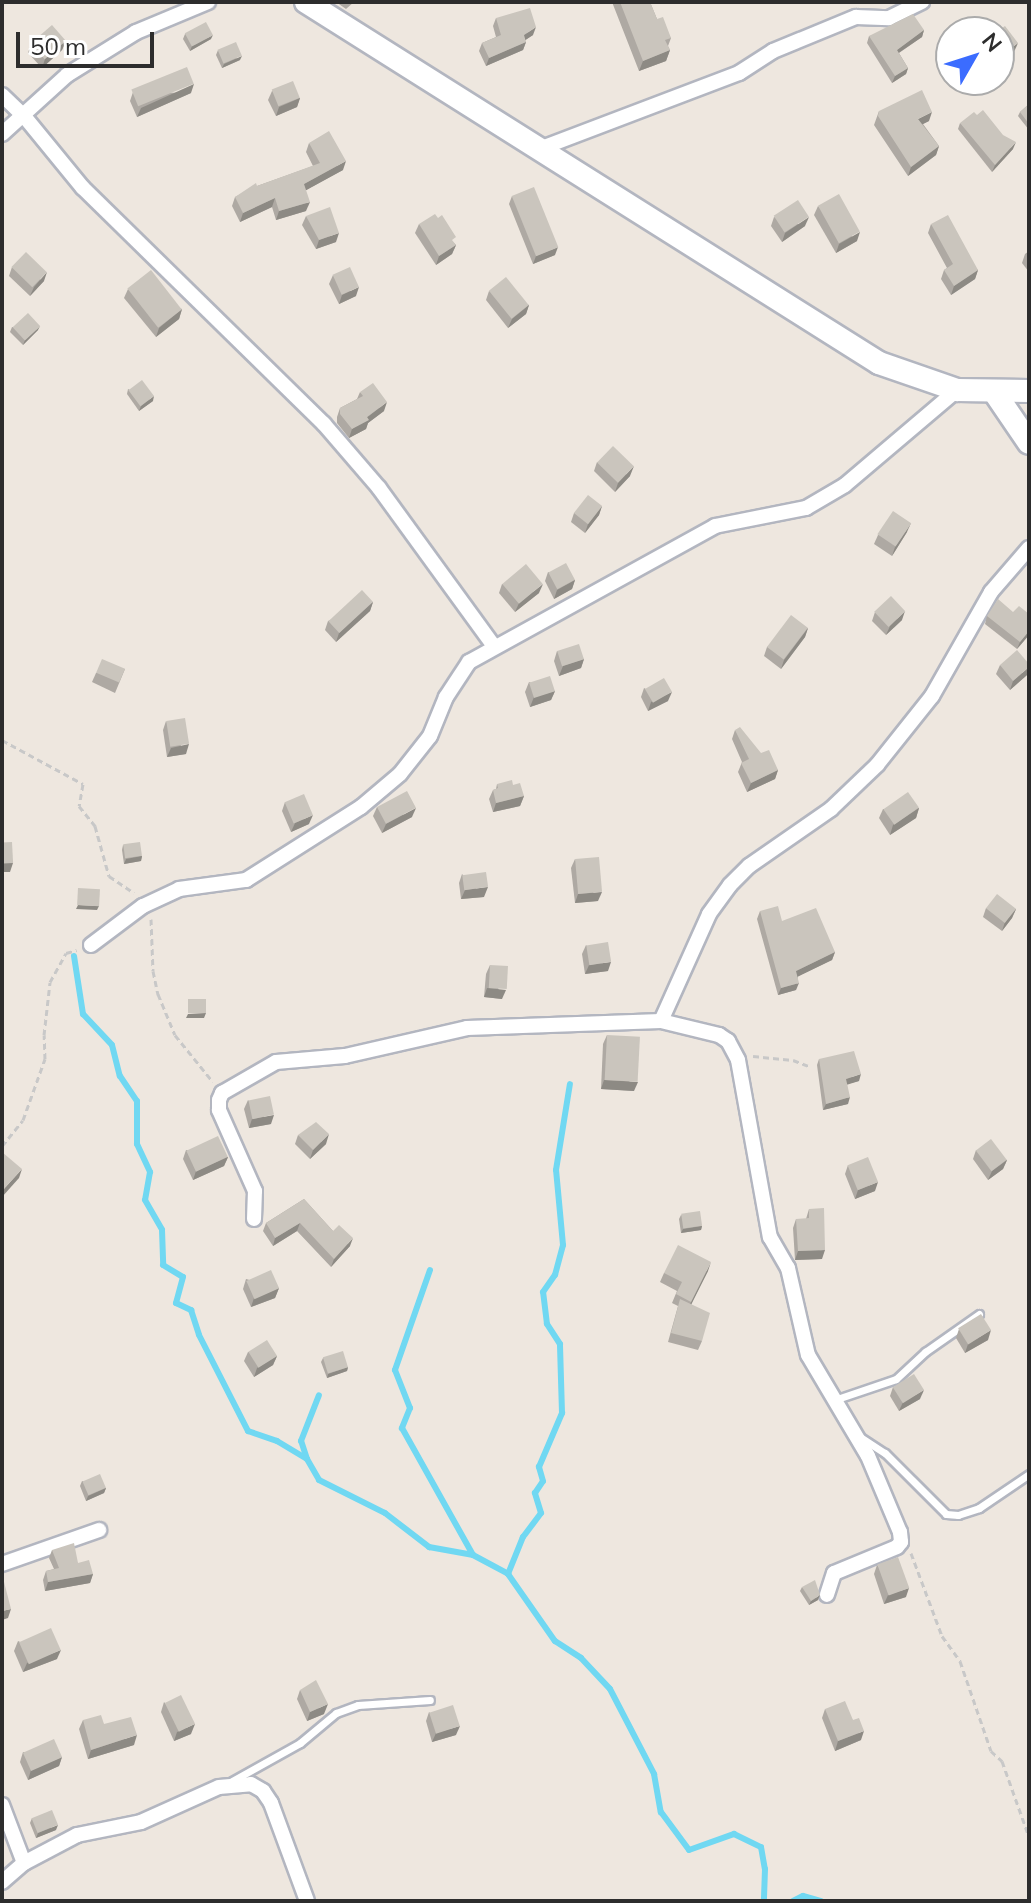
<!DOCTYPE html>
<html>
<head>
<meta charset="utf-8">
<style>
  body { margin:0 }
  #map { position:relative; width:1031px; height:1903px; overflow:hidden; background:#eee7df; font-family:Mulish,sans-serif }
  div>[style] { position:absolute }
  .stream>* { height:6px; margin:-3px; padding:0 3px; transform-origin:3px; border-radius:3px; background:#70d8f2 }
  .path>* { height:3px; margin-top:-1.5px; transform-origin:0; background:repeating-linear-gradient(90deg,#c8c8c8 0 6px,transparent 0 10px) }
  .roads { filter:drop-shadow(2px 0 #b3b6c0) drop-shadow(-2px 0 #b3b6c0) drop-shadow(0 2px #b3b6c0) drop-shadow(0 -2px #b3b6c0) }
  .lane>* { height:7px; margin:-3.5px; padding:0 3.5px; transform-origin:3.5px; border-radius:3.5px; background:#fff }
  .street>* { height:14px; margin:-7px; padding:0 7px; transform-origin:7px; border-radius:7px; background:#fff }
  .secondary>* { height:22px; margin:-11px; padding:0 11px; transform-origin:11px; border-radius:11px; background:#fff }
  .wall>* { inset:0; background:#aea9a3 }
  .shaded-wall>* { inset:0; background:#8d8a84 }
  .building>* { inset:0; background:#cac5bd; transform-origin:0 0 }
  span { translate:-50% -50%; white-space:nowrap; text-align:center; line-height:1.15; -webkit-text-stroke:7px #fff; paint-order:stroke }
  .frame { position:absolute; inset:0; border:4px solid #2d2d2d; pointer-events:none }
  .north { position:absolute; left:935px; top:16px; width:80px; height:80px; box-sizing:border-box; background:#fff; border:2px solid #ababab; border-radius:50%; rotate:51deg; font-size:22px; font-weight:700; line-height:32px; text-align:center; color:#2d2d2d }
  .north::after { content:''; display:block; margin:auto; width:28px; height:36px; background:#3b6cff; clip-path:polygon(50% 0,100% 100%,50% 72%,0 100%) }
  .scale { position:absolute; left:16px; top:32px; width:138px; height:36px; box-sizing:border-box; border:4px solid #2d2d2d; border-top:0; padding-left:10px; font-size:24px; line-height:28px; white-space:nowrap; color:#2d2d2d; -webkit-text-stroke:6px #fff; paint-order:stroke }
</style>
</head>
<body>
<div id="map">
  <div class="stream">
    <div style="left:74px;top:956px;width:59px;rotate:81.2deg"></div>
    <div style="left:83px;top:1014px;width:42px;rotate:46.9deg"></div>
    <div style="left:112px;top:1045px;width:32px;rotate:76deg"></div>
    <div style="left:120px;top:1076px;width:30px;rotate:56deg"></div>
    <div style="left:137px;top:1101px;width:43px;rotate:90deg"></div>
    <div style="left:137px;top:1144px;width:31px;rotate:65deg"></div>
    <div style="left:150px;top:1172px;width:28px;rotate:100deg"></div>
    <div style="left:145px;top:1200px;width:34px;rotate:60deg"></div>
    <div style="left:162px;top:1230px;width:35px;rotate:88deg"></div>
    <div style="left:163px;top:1265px;width:23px;rotate:31deg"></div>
    <div style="left:183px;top:1277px;width:27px;rotate:105deg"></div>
    <div style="left:176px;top:1303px;width:17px;rotate:25deg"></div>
    <div style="left:191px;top:1310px;width:26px;rotate:72deg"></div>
    <div style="left:199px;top:1335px;width:108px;rotate:63deg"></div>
    <div style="left:248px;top:1431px;width:31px;rotate:19deg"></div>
    <div style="left:277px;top:1441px;width:35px;rotate:31deg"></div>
    <div style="left:307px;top:1459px;width:24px;rotate:60deg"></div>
    <div style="left:319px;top:1480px;width:74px;rotate:26.6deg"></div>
    <div style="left:385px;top:1513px;width:56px;rotate:37.7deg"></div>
    <div style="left:429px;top:1547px;width:45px;rotate:10.3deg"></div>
    <div style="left:473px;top:1555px;width:40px;rotate:28deg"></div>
    <div style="left:508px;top:1574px;width:82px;rotate:55deg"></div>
    <div style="left:555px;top:1641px;width:31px;rotate:33deg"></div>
    <div style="left:581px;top:1658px;width:42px;rotate:46.9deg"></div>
    <div style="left:610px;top:1689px;width:96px;rotate:62.6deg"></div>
    <div style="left:654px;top:1774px;width:39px;rotate:80deg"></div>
    <div style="left:661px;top:1812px;width:47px;rotate:53.6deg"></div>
    <div style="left:689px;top:1850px;width:48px;rotate:-19.6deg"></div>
    <div style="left:734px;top:1834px;width:30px;rotate:26deg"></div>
    <div style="left:761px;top:1847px;width:22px;rotate:80deg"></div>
    <div style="left:765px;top:1869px;width:32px;rotate:92deg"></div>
    <div style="left:430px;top:1270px;width:106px;rotate:109.3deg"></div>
    <div style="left:395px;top:1370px;width:41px;rotate:68.5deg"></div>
    <div style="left:410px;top:1408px;width:22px;rotate:112deg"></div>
    <div style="left:402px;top:1428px;width:145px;rotate:60.8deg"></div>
    <div style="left:307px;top:1459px;width:19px;rotate:-108deg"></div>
    <div style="left:301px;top:1441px;width:49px;rotate:-68.6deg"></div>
    <div style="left:508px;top:1574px;width:40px;rotate:-68deg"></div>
    <div style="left:523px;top:1537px;width:30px;rotate:-53deg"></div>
    <div style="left:541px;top:1513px;width:21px;rotate:-107deg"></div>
    <div style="left:535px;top:1493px;width:14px;rotate:-56deg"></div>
    <div style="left:543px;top:1481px;width:15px;rotate:-106deg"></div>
    <div style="left:539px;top:1467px;width:59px;rotate:-66.9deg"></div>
    <div style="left:562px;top:1413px;width:69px;rotate:-91.7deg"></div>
    <div style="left:560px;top:1344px;width:24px;rotate:-123deg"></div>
    <div style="left:547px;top:1324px;width:32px;rotate:-97deg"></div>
    <div style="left:543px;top:1292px;width:21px;rotate:-55deg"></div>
    <div style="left:555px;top:1275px;width:31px;rotate:-75deg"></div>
    <div style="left:563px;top:1245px;width:75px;rotate:-95.3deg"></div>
    <div style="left:556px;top:1170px;width:87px;rotate:-80.8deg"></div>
    <div style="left:793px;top:1901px;width:11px;rotate:-27deg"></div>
    <div style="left:803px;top:1896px;width:19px;rotate:16deg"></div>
  </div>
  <div class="path">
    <div style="left:2px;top:740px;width:92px;rotate:28.5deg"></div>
    <div style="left:83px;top:784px;width:22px;rotate:100deg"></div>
    <div style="left:79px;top:806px;width:26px;rotate:51deg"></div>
    <div style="left:95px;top:826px;width:52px;rotate:74.4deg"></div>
    <div style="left:109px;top:876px;width:30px;rotate:34deg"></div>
    <div style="left:151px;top:919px;width:52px;rotate:87.8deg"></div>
    <div style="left:153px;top:971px;width:24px;rotate:78deg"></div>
    <div style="left:158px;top:994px;width:44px;rotate:67.5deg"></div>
    <div style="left:175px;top:1035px;width:60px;rotate:51deg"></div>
    <div style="left:753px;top:1056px;width:40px;rotate:5.7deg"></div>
    <div style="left:793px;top:1060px;width:17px;rotate:21deg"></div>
    <div style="left:2px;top:1146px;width:33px;rotate:-51deg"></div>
    <div style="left:23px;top:1120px;width:65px;rotate:-70.2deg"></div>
    <div style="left:45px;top:1059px;width:24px;rotate:-92deg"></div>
    <div style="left:44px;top:1035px;width:53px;rotate:-83.5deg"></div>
    <div style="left:50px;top:982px;width:33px;rotate:-61deg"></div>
    <div style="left:66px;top:953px;width:11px;rotate:-15deg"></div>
    <div style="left:911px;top:1553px;width:89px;rotate:69.5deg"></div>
    <div style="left:942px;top:1636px;width:31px;rotate:54deg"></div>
    <div style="left:960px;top:1661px;width:95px;rotate:71deg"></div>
    <div style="left:991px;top:1751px;width:15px;rotate:42deg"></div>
    <div style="left:1002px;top:1761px;width:81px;rotate:70.4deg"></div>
  </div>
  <div class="roads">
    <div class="lane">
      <div style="left:837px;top:1399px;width:62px;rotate:-18.7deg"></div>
      <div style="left:896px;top:1379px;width:40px;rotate:-43deg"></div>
      <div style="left:925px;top:1352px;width:66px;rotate:-35.1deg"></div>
      <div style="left:860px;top:1437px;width:30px;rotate:33deg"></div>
      <div style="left:885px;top:1453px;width:86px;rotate:45deg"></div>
      <div style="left:946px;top:1514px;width:12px;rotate:5deg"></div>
      <div style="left:958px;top:1515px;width:22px;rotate:-18deg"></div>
      <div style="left:979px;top:1508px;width:60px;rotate:-34.2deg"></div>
      <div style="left:232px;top:1781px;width:78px;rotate:-29.2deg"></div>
      <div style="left:300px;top:1743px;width:47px;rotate:-39.8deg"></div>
      <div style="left:336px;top:1713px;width:23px;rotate:-20deg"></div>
      <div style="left:358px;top:1705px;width:72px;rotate:-4deg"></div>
    </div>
    <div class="street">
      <div style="left:2px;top:95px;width:30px;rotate:44deg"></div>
      <div style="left:24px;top:116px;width:93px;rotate:50.7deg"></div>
      <div style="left:83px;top:188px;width:337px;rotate:44.4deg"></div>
      <div style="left:324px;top:424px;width:84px;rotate:49.3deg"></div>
      <div style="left:379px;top:488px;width:195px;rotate:54deg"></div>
      <div style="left:2px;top:134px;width:88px;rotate:-42.2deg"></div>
      <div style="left:67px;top:75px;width:81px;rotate:-31.9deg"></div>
      <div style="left:136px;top:32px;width:78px;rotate:-22.6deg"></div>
      <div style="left:539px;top:149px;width:214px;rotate:-20.8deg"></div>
      <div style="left:739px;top:73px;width:40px;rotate:-32.9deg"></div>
      <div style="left:773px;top:51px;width:90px;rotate:-22.3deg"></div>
      <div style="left:856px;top:17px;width:33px;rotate:2deg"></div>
      <div style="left:889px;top:18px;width:37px;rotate:-26deg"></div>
      <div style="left:91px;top:945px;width:65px;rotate:-36.9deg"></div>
      <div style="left:143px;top:906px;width:40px;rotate:-25deg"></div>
      <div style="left:179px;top:889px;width:68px;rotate:-7.7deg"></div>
      <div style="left:246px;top:880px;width:136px;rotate:-32.4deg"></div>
      <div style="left:361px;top:807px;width:51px;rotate:-40.2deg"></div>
      <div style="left:400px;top:774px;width:48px;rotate:-51.7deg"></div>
      <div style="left:430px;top:736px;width:42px;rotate:-67.7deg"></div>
      <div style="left:446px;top:697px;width:42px;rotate:-56.7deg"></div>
      <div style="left:469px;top:662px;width:281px;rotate:-28.9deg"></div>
      <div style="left:715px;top:526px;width:93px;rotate:-11.2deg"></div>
      <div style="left:806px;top:508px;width:45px;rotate:-30.5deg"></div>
      <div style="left:845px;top:485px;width:147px;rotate:-40.3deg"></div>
      <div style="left:661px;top:1021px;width:117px;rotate:-65.8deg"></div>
      <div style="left:709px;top:914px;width:36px;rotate:-54deg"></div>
      <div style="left:730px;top:885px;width:27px;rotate:-45deg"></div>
      <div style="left:749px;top:866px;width:100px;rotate:-34.8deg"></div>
      <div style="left:831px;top:809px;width:64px;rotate:-43.7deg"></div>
      <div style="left:877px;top:765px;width:88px;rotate:-51.4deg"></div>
      <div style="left:932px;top:696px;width:120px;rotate:-60.4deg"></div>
      <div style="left:991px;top:592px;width:58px;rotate:-49.2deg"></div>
      <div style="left:254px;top:1219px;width:28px;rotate:-88deg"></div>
      <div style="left:255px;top:1191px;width:89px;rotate:-114deg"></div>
      <div style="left:219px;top:1110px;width:10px;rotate:-90deg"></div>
      <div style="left:219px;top:1100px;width:8px;rotate:-67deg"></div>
      <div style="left:222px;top:1093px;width:62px;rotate:-29.9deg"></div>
      <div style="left:276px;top:1062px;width:69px;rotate:-5deg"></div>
      <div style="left:345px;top:1056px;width:125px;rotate:-12.9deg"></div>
      <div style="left:467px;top:1028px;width:194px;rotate:-2.1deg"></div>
      <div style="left:661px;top:1021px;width:60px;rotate:13.6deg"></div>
      <div style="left:719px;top:1035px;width:11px;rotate:34deg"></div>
      <div style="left:728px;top:1041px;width:21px;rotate:62deg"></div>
      <div style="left:738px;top:1060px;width:180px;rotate:79.8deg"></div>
      <div style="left:770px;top:1237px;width:36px;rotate:60deg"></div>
      <div style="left:788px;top:1268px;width:89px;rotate:77.1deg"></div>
      <div style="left:808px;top:1355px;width:117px;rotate:59.3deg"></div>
      <div style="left:868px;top:1456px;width:82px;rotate:67.2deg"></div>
      <div style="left:900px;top:1532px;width:10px;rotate:84deg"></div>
      <div style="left:901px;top:1542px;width:6px;rotate:129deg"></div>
      <div style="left:897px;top:1547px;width:68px;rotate:157.6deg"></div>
      <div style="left:834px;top:1573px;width:23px;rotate:108deg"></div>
      <div style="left:2px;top:1564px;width:103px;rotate:-19.3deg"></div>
      <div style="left:2px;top:1805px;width:62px;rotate:69.2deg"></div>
      <div style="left:2px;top:1882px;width:29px;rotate:-41deg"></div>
      <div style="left:24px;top:1863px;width:60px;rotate:-27.8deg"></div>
      <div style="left:77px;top:1835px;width:65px;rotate:-11.5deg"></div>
      <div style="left:141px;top:1822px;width:85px;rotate:-24.2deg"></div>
      <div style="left:219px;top:1787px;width:32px;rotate:-5deg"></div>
      <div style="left:251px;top:1784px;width:14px;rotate:30deg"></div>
      <div style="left:263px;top:1791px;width:14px;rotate:56deg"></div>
      <div style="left:271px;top:1803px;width:104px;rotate:69.8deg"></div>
    </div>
    <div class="secondary">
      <div style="left:306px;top:2px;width:677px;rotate:32.21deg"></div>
      <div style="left:879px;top:363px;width:83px;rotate:19.1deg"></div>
      <div style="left:957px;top:390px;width:72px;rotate:0.8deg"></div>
      <div style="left:995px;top:393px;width:60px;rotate:55.8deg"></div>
    </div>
  </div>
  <div class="wall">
    <div style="clip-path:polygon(336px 2px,354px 2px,346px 9px)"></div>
    <div style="clip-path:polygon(612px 2px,650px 2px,657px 19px,671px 38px,668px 46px,670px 50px,666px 61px,639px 71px)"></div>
    <div style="clip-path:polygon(496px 18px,533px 35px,525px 40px,526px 42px,523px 50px,486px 66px,479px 51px,482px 43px,496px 37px,493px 26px)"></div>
    <div style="clip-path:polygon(924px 30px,922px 37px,899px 53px,908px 68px,906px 74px,892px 83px,867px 43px,869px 36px)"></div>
    <div style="clip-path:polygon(185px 34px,211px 39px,190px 51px,183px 39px)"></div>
    <div style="clip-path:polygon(66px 41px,62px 50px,42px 68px,28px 53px,31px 44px)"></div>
    <div style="clip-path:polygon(218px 50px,240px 60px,222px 68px,216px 55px)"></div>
    <div style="clip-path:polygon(272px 91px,300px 98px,297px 107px,276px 116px,268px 100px)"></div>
    <div style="clip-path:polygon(133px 92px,191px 93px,137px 117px,130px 101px)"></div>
    <div style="clip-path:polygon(1029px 104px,1029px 130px,1018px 116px,1020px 112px)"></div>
    <div style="clip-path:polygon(879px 111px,929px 121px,923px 124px,939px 146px,936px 155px,908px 176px,874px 125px)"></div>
    <div style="clip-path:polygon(960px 123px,1013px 149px,992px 172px,958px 129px)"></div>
    <div style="clip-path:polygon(309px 143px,343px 170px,306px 190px,306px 211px,276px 220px,272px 207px,240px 222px,232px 206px,235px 197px,257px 186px,313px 166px,306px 152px)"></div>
    <div style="clip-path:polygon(512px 196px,555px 255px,533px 264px,509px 204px)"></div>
    <div style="clip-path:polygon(818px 206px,857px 241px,836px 253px,814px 215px)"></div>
    <div style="clip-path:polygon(306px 216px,336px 242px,316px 249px,302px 225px)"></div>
    <div style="clip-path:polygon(774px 217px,805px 226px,782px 242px,771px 226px)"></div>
    <div style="clip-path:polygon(419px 224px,454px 243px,456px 245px,452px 254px,436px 265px,415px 233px)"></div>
    <div style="clip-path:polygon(931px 224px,978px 270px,975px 279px,951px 295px,941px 279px,944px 270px,947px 268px,928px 233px)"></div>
    <div style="clip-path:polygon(1029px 251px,1029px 272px,1022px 263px,1025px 254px)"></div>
    <div style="clip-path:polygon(12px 267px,44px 281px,30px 296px,9px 276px)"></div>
    <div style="clip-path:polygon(333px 275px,356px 296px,339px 304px,329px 284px)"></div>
    <div style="clip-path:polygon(128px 289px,182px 309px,179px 319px,156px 337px,124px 298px)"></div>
    <div style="clip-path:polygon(489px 291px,529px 305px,526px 314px,508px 328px,486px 300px)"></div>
    <div style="clip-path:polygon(12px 327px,38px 330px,23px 345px,10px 332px)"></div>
    <div style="clip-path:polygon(128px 389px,153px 401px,139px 411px,127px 394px)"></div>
    <div style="clip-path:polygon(360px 392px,384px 411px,368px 423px,366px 429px,349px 438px,337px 423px,337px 417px,340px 408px,357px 399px)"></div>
    <div style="clip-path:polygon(597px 462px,630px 476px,615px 492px,594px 471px)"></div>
    <div style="clip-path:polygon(602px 506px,599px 515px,585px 533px,571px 522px,574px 513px)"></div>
    <div style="clip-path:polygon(907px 532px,892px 556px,874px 544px,878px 535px)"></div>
    <div style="clip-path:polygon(548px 572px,575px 580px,572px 589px,554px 599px,545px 581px)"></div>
    <div style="clip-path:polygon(502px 584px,539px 593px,515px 612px,499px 593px)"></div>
    <div style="clip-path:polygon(373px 602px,370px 611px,336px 642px,325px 630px,328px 621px)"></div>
    <div style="clip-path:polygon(875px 612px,902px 620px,886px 635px,872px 621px)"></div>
    <div style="clip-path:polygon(1013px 612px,1029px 614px,1029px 635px,1017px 649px,985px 624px,987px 616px)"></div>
    <div style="clip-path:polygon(808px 628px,805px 637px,781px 669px,764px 656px,767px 647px)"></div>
    <div style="clip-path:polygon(557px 651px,584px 659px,581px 668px,559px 676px,554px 661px)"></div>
    <div style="clip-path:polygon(1000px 665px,1027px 675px,1010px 690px,996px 674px)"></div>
    <div style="clip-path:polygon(125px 669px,115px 693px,92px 682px,96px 673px)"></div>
    <div style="clip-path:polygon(529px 682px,555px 691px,551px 700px,530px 707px,525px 692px)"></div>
    <div style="clip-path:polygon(644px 688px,668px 701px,648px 711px,641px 697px)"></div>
    <div style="clip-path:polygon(166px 721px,186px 754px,167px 757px,163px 730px)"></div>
    <div style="clip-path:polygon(735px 730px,778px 770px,775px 779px,747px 792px,738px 772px,742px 762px,732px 739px)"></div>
    <div style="clip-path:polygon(497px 784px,513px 785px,524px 796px,520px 806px,493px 812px,489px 799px,493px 790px,496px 789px)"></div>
    <div style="clip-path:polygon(285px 802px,309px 824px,291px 832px,282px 811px)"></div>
    <div style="clip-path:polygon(377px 807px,412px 817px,382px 833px,373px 816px)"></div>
    <div style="clip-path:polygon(919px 808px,916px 818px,890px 835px,879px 818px,883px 809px)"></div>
    <div style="clip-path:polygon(123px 845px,142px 856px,141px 861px,124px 864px,122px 850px)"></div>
    <div style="clip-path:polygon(575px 859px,598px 901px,575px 903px,571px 868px)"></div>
    <div style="clip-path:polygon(462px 874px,484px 897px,461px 899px,459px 883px)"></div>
    <div style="clip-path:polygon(986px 908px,1016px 909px,1012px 918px,1002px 931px,983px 917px)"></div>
    <div style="clip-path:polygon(760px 911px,835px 952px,832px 960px,798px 976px,796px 990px,778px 995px,757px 919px)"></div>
    <div style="clip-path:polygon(586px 945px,608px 971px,585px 974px,582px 954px)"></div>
    <div style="clip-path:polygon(490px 965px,502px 999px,484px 997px,486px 974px)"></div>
    <div style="clip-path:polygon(607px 1035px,634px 1091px,601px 1089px,603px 1044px)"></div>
    <div style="clip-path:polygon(819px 1059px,859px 1081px,847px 1084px,848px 1104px,823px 1110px,817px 1065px)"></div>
    <div style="clip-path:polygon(248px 1100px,271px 1124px,249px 1128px,244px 1109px)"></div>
    <div style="clip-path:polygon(298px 1135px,326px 1144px,310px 1159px,295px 1144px)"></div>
    <div style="clip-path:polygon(186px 1150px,228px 1157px,224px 1166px,193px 1180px,183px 1159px)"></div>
    <div style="clip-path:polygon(976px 1150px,1007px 1160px,1003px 1169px,988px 1180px,973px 1159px)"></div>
    <div style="clip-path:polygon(848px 1165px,875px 1191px,855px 1199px,845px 1174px)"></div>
    <div style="clip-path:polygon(304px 1199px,333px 1231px,350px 1246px,331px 1267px,297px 1231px,273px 1246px,263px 1231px,266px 1223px)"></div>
    <div style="clip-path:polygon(809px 1209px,822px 1259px,795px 1260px,793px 1228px,796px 1219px,806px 1219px)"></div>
    <div style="clip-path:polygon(681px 1215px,702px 1226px,701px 1230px,681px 1233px,679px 1219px)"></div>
    <div style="clip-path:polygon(708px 1271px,691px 1304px,702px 1341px,698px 1350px,668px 1342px,678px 1306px,672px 1303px,677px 1291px,660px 1282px,664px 1273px)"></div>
    <div style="clip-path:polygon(246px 1279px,279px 1288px,275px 1298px,251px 1307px,243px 1289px)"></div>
    <div style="clip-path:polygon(959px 1329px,988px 1340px,965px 1353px,956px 1338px)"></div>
    <div style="clip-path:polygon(248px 1352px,277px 1356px,273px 1365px,254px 1377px,244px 1361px)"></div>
    <div style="clip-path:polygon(323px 1358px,348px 1367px,347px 1371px,327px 1378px,321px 1362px)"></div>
    <div style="clip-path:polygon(893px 1387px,920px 1399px,899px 1411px,890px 1396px)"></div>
    <div style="clip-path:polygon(82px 1481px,106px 1488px,104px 1493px,86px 1501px,80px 1486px)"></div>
    <div style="clip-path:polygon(52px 1550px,78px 1563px,93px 1574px,90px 1583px,45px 1591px,43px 1580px,46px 1571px,54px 1569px,49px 1558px)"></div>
    <div style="clip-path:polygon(877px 1565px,906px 1597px,884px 1604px,874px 1574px)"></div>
    <div style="clip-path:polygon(802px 1587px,818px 1600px,809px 1605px,800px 1591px)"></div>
    <div style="clip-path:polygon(18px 1641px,57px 1659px,23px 1672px,14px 1651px)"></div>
    <div style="clip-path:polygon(300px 1690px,324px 1714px,307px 1721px,297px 1699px)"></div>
    <div style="clip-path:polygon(164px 1702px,191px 1734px,174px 1741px,161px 1712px)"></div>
    <div style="clip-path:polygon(825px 1709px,853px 1720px,861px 1740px,835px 1751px,822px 1718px)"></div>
    <div style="clip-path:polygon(429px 1712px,456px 1735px,432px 1742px,426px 1721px)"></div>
    <div style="clip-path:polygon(83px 1720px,104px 1724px,134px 1745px,88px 1759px,79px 1729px)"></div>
    <div style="clip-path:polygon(23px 1752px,62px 1757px,59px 1766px,28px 1780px,20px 1762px)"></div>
    <div style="clip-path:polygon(32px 1818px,56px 1830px,36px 1838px,30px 1823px)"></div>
  </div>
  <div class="shaded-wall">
    <div style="clip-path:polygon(536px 27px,533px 35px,521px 43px,524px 35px)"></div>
    <div style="clip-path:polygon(924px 30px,922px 37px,894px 56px,897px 50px)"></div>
    <div style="clip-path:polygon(213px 35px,211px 39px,190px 51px,192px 46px)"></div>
    <div style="clip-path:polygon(66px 41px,62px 50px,42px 68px,45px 59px)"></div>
    <div style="clip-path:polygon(526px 42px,523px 50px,486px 66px,489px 58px)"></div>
    <div style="clip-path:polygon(1018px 43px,1014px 52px,999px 64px,999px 57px)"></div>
    <div style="clip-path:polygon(670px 50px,666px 61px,639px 71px,643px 61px)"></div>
    <div style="clip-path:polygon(242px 56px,240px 60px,222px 68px,224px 64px)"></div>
    <div style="clip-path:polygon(908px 68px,906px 74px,892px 83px,895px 76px)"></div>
    <div style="clip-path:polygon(194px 84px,191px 93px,137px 117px,141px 108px)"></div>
    <div style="clip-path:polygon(300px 98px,297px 107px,276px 116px,279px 107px)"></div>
    <div style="clip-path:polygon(932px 112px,929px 121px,915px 128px,918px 119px)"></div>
    <div style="clip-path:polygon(1016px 142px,1013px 149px,992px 172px,995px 165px)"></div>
    <div style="clip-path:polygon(939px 146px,936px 155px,908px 176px,911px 167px)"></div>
    <div style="clip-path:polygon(346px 161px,343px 170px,301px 193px,304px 184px)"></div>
    <div style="clip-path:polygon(275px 198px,272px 207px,240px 222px,243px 213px)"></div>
    <div style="clip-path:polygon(310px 202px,306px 211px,276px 220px,279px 211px)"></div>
    <div style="clip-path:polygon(809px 217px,805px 226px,782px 242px,785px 233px)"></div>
    <div style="clip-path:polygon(860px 232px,857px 241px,836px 253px,839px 244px)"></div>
    <div style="clip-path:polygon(339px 233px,336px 242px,316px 249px,319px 240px)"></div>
    <div style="clip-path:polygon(456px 245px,452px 254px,436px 265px,439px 256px)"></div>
    <div style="clip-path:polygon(558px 247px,555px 255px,533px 264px,536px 256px)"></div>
    <div style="clip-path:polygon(978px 270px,975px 279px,951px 295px,954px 286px)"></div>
    <div style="clip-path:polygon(47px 272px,44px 281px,30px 296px,34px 287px)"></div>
    <div style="clip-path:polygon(359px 287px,356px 296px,339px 304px,342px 295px)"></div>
    <div style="clip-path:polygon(529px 305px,526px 314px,508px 328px,512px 319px)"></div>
    <div style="clip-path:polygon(182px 309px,179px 319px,156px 337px,159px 328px)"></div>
    <div style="clip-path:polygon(40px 326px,38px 330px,23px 345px,25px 340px)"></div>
    <div style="clip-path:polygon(154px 396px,153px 401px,139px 411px,141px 406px)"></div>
    <div style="clip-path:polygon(387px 402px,384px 411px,368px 423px,366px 429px,349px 438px,352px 429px)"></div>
    <div style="clip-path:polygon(634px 466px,630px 476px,615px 492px,618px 483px)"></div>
    <div style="clip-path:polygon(602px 506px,599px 515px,585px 533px,588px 524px)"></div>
    <div style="clip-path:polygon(911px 523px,907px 532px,892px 556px,895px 547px)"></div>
    <div style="clip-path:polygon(575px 580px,572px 589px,554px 599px,557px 590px)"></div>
    <div style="clip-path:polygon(543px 584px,539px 593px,515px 612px,519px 603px)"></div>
    <div style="clip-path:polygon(373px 602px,370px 611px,336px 642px,339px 633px)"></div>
    <div style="clip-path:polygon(905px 611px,902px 620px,886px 635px,890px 626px)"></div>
    <div style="clip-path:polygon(808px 628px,805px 637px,781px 669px,784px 660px)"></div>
    <div style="clip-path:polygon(1029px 631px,1029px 635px,1017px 649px,1020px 642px)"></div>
    <div style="clip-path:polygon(584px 659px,581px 668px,559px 676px,563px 666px)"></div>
    <div style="clip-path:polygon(1029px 667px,1027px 675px,1010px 690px,1013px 681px)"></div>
    <div style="clip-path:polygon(555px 691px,551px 700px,530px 707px,534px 697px)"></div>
    <div style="clip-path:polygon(672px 692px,668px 701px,648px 711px,651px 702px)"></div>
    <div style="clip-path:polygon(189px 744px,186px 754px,167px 757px,171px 748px)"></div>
    <div style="clip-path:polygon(778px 770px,775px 779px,747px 792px,751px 783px)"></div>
    <div style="clip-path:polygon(524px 796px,520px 806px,493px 812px,496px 803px)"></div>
    <div style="clip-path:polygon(416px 808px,412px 817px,382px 833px,386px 824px)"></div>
    <div style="clip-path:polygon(919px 808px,916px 818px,890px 835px,893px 825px)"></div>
    <div style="clip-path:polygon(313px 815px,309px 824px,291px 832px,295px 823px)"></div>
    <div style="clip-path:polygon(142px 856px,141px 861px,124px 864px,126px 859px)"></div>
    <div style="clip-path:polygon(2px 863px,13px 863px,10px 872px,2px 872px)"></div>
    <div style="clip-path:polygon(488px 887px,484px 897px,461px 899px,465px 890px)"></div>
    <div style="clip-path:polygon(602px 892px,598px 901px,575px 903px,578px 894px)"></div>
    <div style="clip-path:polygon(78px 905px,99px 906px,97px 910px,76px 909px)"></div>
    <div style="clip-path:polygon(1016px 909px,1012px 918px,1002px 931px,1005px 922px)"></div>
    <div style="clip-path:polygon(835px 952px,832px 960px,793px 979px,796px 971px)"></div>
    <div style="clip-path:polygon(611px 962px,608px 971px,585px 974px,589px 965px)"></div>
    <div style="clip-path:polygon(799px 983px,796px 990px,778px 995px,781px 988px)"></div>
    <div style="clip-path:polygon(487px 988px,506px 990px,502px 999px,484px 997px)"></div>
    <div style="clip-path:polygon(206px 1013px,204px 1018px,186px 1018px,188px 1014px)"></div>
    <div style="clip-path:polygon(861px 1074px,859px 1081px,843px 1086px,846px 1079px)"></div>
    <div style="clip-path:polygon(604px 1080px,638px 1082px,634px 1091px,601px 1089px)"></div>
    <div style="clip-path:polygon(850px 1097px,848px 1104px,823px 1110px,826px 1104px)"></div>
    <div style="clip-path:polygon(274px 1115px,271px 1124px,249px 1128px,252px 1119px)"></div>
    <div style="clip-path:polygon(329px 1134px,326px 1144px,310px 1159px,313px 1150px)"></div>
    <div style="clip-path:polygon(228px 1157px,224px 1166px,193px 1180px,196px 1171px)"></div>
    <div style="clip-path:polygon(1007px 1160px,1003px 1169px,988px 1180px,992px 1171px)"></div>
    <div style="clip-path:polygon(22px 1169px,19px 1178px,2px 1197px,2px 1191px)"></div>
    <div style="clip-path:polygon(878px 1182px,875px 1191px,855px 1199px,858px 1190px)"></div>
    <div style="clip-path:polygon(300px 1223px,297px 1231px,273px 1246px,275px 1238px)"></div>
    <div style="clip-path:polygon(702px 1226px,701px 1230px,681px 1233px,683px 1229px)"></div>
    <div style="clip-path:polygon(353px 1238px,350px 1246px,331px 1267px,334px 1259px)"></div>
    <div style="clip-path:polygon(825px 1250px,822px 1259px,795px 1260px,798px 1251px)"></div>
    <div style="clip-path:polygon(711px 1262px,708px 1271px,688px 1311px,691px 1302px)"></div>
    <div style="clip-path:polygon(279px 1288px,275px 1298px,251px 1307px,254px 1298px)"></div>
    <div style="clip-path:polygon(991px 1330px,988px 1340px,965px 1353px,968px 1344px)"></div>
    <div style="clip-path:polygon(277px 1356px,273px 1365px,254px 1377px,257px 1368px)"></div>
    <div style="clip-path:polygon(348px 1367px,347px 1371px,327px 1378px,328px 1374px)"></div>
    <div style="clip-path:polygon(924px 1390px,920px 1399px,899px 1411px,903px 1402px)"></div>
    <div style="clip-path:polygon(106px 1488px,104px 1493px,86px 1501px,88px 1496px)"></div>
    <div style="clip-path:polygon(93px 1574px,90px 1583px,45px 1591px,48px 1582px)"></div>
    <div style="clip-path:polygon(909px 1588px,906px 1597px,884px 1604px,888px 1595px)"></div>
    <div style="clip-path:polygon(820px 1595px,818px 1600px,809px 1605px,811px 1601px)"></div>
    <div style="clip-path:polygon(11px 1609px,8px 1618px,2px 1620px,2px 1611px)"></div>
    <div style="clip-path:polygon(61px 1650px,57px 1659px,23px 1672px,27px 1663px)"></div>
    <div style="clip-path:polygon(328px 1704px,324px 1714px,307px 1721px,310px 1712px)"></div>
    <div style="clip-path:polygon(195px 1724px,191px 1734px,174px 1741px,177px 1732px)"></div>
    <div style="clip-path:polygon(460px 1726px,456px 1735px,432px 1742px,436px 1733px)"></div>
    <div style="clip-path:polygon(864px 1731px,861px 1740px,835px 1751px,838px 1741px)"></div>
    <div style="clip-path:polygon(137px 1735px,134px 1745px,88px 1759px,91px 1750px)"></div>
    <div style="clip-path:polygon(62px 1757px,59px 1766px,28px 1780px,31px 1770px)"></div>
    <div style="clip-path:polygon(58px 1825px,56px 1830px,36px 1838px,38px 1833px)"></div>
  </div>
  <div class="building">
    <div style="clip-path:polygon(620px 2px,650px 2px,657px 19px,663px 17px,671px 38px,665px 40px,670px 50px,643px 61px)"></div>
    <div style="clip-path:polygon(530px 8px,536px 27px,524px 35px,526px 42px,489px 58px,482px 43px,501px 35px,496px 18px)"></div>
    <div style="clip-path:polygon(913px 14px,924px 30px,897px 50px,908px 68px,895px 76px,869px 36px)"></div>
    <div style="left:206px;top:22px;width:15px;height:24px;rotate:62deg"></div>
    <div style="left:52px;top:25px;width:21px;height:28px;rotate:49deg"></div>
    <div style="clip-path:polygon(1005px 26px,1018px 43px,999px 57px,999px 32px,996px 32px)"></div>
    <div style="left:236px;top:42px;width:15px;height:20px;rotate:67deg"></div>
    <div style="left:187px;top:67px;width:18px;height:60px;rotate:68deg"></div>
    <div style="left:293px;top:81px;width:18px;height:23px;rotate:68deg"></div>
    <div style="clip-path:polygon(922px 90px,932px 112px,918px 119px,939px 146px,911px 167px,878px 116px,879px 111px)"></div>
    <div style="clip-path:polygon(1029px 104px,1029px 124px,1020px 112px)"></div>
    <div style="clip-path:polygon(983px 110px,1003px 135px,1016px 142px,995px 165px,960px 123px,974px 112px,977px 115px)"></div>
    <div style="clip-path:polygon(329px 131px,346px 161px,304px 184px,310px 202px,279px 211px,275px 198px,243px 213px,235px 197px,256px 183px,257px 186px,320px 163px,309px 143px)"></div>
    <div style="left:534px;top:187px;width:65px;height:24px;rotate:68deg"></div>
    <div style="left:839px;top:194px;width:43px;height:24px;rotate:61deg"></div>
    <div style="left:798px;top:200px;width:20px;height:29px;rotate:57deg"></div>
    <div style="clip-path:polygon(330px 207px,339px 233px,319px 240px,306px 216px)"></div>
    <div style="clip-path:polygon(435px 214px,438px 218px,442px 215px,456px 237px,452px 240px,456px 245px,439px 256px,419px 224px)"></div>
    <div style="clip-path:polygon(948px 215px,978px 270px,954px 286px,944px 270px,953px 264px,931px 224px)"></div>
    <div style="left:26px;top:252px;width:29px;height:21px;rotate:44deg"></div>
    <div style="left:350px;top:267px;width:22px;height:19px;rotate:66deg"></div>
    <div style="left:151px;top:270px;width:50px;height:30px;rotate:52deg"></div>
    <div style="left:506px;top:277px;width:36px;height:22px;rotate:51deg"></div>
    <div style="left:28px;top:313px;width:18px;height:21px;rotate:47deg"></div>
    <div style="left:142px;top:380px;width:20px;height:17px;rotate:53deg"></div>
    <div style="clip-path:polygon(373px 383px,387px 402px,367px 417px,369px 420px,352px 429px,340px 414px,340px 408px,363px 396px,360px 392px)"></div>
    <div style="left:613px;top:446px;width:29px;height:23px;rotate:44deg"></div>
    <div style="left:588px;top:495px;width:18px;height:23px;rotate:38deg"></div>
    <div style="left:893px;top:511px;width:22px;height:28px;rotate:34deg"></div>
    <div style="left:566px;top:563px;width:19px;height:20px;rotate:62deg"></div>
    <div style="left:526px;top:564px;width:26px;height:31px;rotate:50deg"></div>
    <div style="left:362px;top:590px;width:16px;height:46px;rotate:47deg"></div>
    <div style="left:891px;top:596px;width:21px;height:23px;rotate:47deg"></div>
    <div style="clip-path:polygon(998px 599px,1013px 612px,1019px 606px,1029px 614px,1029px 631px,1020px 642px,987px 616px)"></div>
    <div style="left:791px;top:615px;width:21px;height:40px;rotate:37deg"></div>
    <div style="left:579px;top:644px;width:16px;height:23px;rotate:72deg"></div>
    <div style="clip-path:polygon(1017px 650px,1029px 664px,1029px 667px,1013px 681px,1000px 665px)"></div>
    <div style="left:102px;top:659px;width:25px;height:15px;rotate:23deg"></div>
    <div style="left:550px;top:676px;width:16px;height:22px;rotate:72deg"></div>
    <div style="left:664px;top:678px;width:16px;height:22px;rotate:60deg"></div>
    <div style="left:185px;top:718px;width:26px;height:19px;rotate:81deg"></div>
    <div style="clip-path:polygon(740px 727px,761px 753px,769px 750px,778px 770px,751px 783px,741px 763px,749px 759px,735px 730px)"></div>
    <div style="clip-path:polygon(512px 780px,513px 785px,520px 783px,524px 796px,496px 803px,493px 790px,498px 788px,497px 784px)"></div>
    <div style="left:407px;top:791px;width:19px;height:34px;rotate:62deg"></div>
    <div style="left:908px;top:792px;width:19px;height:30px;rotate:55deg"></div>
    <div style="left:304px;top:794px;width:23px;height:21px;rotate:67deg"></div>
    <div style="left:12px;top:842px;width:21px;height:10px;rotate:87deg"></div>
    <div style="left:140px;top:842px;width:14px;height:17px;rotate:82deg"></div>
    <div style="left:599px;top:857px;width:35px;height:24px;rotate:85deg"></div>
    <div style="left:486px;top:872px;width:15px;height:24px;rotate:82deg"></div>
    <div style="left:78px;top:888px;width:22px;height:17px;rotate:3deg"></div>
    <div style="left:997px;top:894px;width:24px;height:18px;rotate:38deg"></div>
    <div style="clip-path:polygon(778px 906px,782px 921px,816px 908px,835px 952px,796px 971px,799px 983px,781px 988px,760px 911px)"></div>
    <div style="left:608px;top:942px;width:20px;height:22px;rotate:81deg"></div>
    <div style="left:490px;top:965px;width:18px;height:23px;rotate:3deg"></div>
    <div style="left:206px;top:999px;width:14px;height:18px;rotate:90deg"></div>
    <div style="left:607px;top:1035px;width:33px;height:45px;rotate:3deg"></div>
    <div style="clip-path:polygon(854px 1051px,861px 1074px,846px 1079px,850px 1097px,826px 1104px,819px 1059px)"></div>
    <div style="left:270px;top:1096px;width:19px;height:22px;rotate:78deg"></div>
    <div style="clip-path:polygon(316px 1122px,329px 1134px,313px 1150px,298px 1135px)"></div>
    <div style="left:218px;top:1136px;width:23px;height:35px;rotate:65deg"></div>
    <div style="left:991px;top:1139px;width:26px;height:19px;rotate:53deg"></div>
    <div style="clip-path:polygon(2px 1152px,22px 1169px,2px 1191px)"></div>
    <div style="left:868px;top:1157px;width:27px;height:22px;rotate:68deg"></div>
    <div style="clip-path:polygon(304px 1199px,333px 1231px,339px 1225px,353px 1238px,334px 1259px,300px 1223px,275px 1238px,266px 1223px)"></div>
    <div style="clip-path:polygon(824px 1208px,825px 1250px,798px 1251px,796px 1219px,809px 1218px,809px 1209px)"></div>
    <div style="left:700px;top:1211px;width:15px;height:19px;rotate:82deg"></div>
    <div style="clip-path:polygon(678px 1245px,711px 1262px,691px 1302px,676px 1294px,682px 1282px,664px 1273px)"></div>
    <div style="left:271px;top:1270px;width:20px;height:27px;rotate:66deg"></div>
    <div style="clip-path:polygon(680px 1299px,710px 1313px,702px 1341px,671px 1333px)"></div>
    <div style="left:981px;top:1314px;width:19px;height:27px;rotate:58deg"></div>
    <div style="left:267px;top:1340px;width:19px;height:22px;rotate:58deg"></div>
    <div style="left:343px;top:1351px;width:17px;height:21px;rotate:73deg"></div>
    <div style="left:914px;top:1374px;width:19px;height:25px;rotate:58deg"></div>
    <div style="left:100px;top:1474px;width:15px;height:19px;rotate:67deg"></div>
    <div style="clip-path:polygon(74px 1543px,78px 1563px,89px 1560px,93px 1574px,48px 1582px,46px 1571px,59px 1568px,52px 1550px)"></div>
    <div style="left:898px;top:1557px;width:33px;height:22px;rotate:70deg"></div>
    <div style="clip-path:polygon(2px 1574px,11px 1609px,2px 1611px)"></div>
    <div style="clip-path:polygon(815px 1580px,820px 1595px,811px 1601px,802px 1587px)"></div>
    <div style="left:51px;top:1628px;width:24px;height:35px;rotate:66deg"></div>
    <div style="clip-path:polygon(316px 1680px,328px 1704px,310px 1712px,300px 1690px)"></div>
    <div style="left:181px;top:1695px;width:32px;height:18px;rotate:64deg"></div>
    <div style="clip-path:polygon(845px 1701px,853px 1720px,859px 1718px,864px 1731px,838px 1741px,825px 1709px)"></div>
    <div style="left:453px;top:1705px;width:22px;height:25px;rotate:72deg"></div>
    <div style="clip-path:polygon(101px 1715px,104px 1724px,131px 1717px,137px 1735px,91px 1750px,83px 1720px)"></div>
    <div style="left:54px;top:1739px;width:20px;height:34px;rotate:66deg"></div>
    <div style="left:52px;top:1810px;width:16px;height:22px;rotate:68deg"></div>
  </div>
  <div class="frame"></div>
  <div class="north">N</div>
  <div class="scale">50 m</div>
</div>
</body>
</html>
